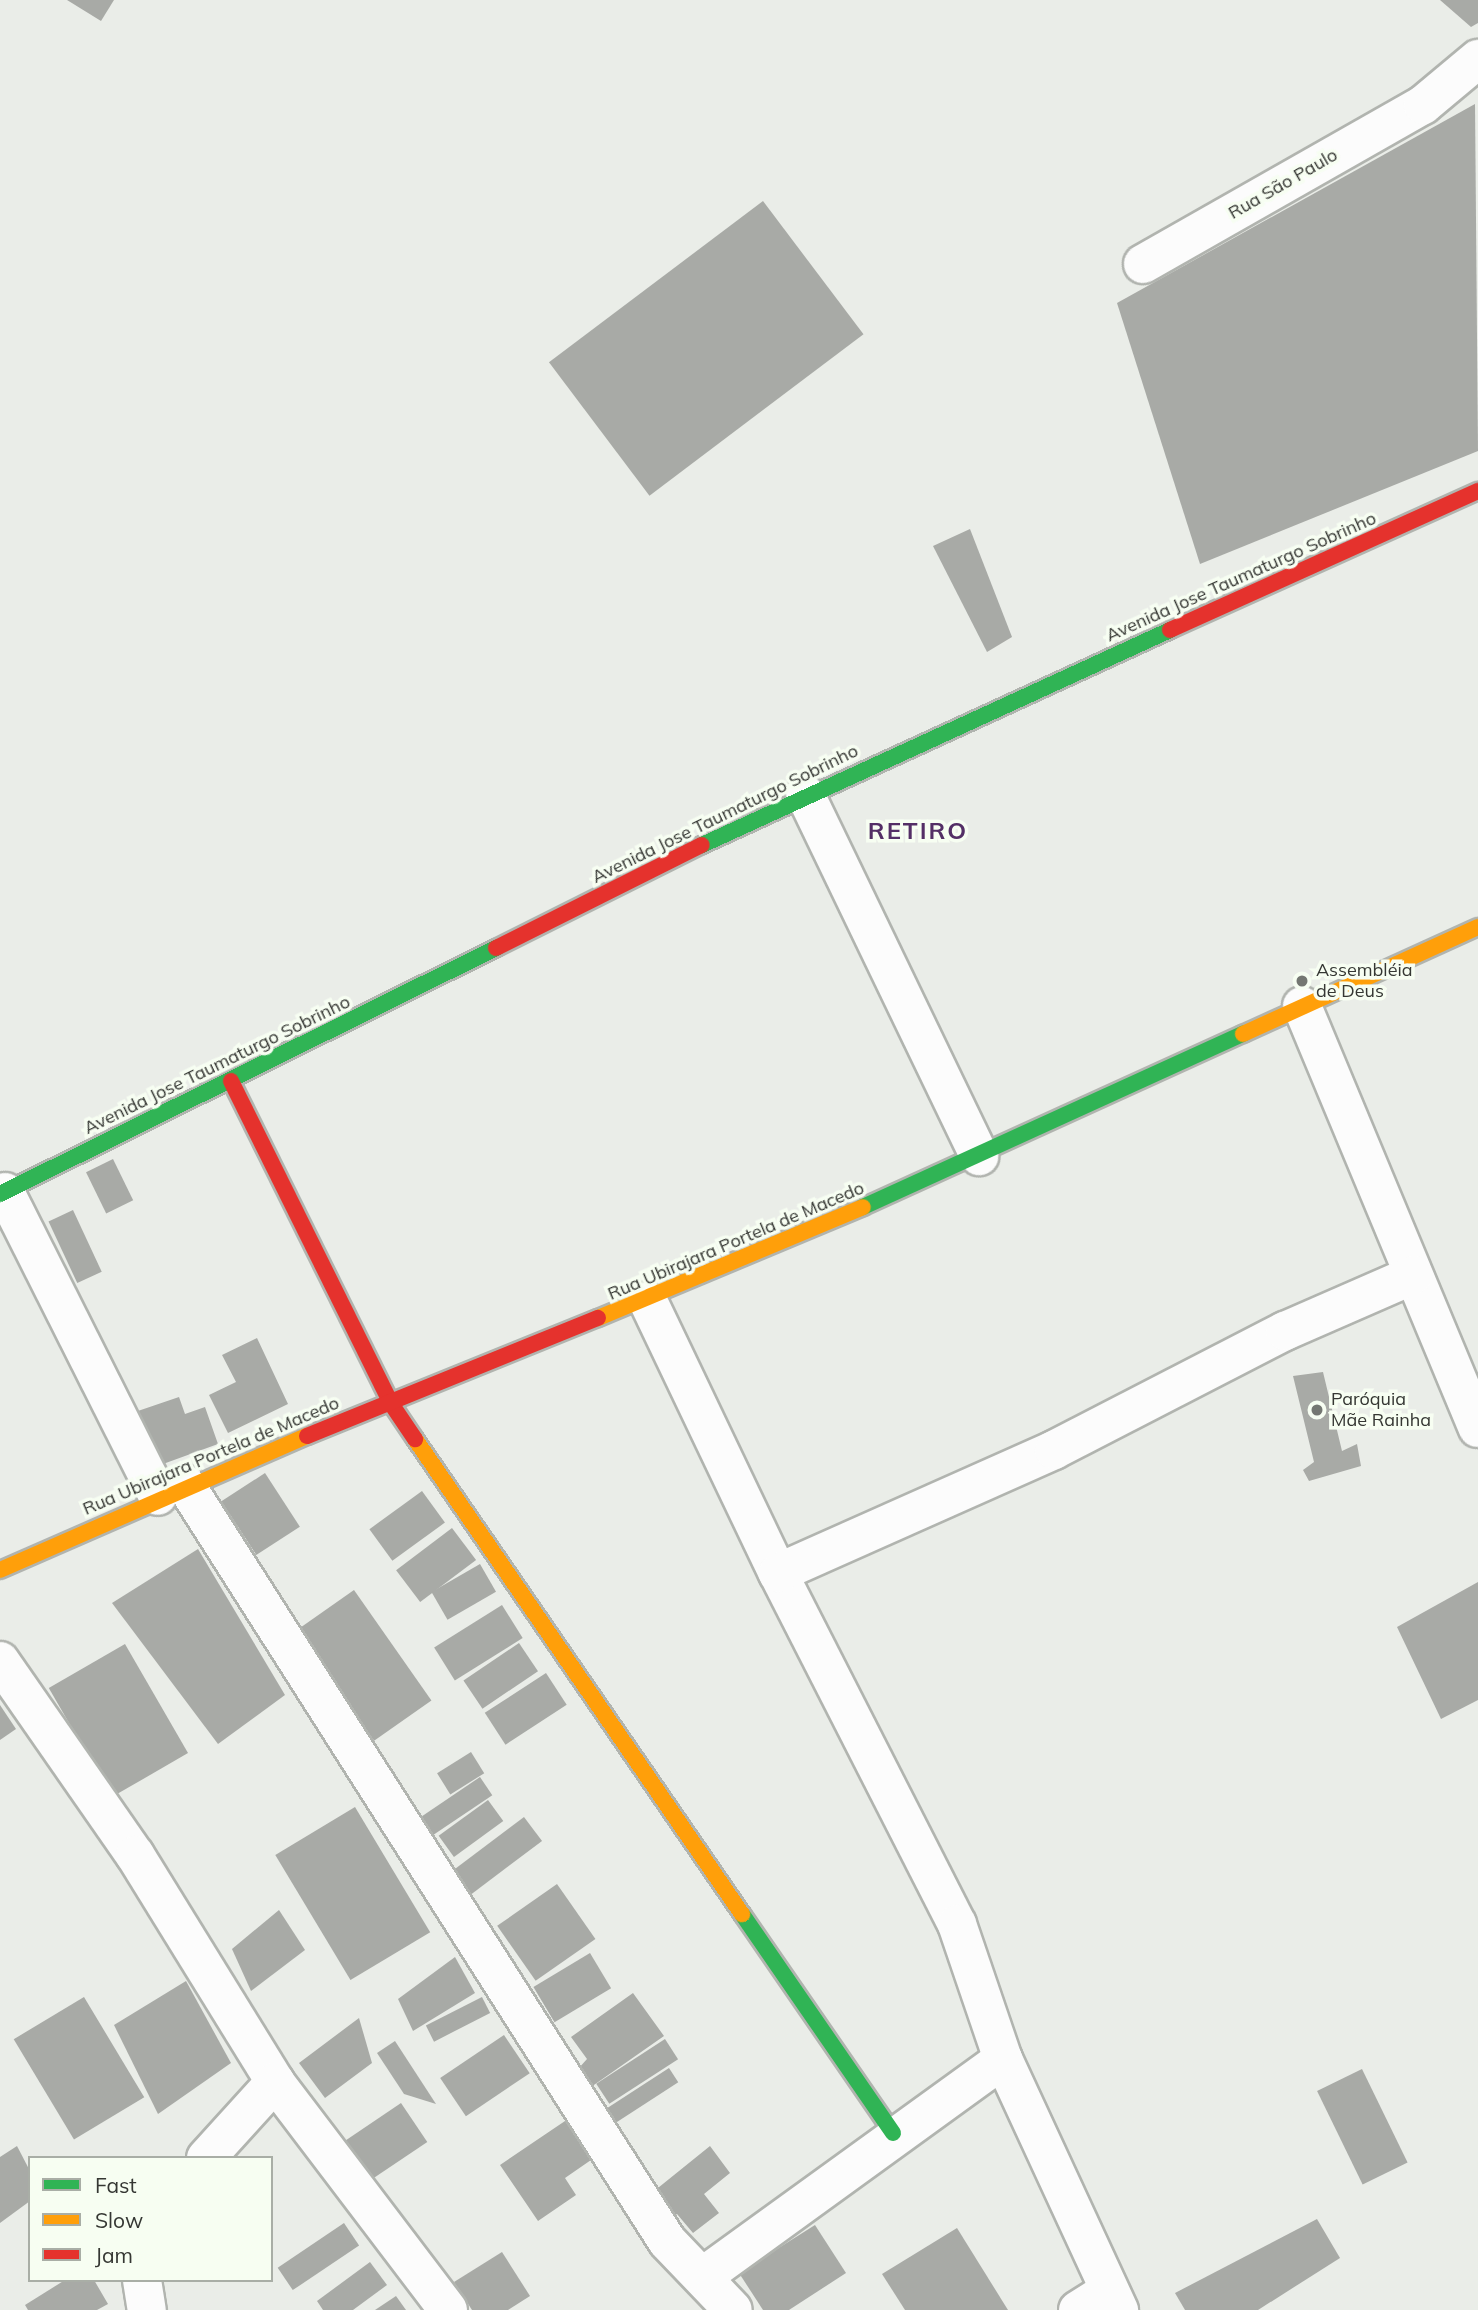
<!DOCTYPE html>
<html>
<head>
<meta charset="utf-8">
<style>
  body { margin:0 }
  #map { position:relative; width:1478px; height:2310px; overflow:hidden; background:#eaede8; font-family:Mulish,sans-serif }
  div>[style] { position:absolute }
  .building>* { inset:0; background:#a8aaa6; transform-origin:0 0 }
  .roads { filter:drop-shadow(2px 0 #b1b4af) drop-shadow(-2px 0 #b1b4af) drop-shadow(0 2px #b1b4af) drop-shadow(0 -2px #b1b4af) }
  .street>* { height:38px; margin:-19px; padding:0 19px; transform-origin:19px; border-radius:19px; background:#fcfcfc }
  .fast>* { height:16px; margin:-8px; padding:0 8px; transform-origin:8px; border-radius:8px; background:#30b455 }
  .slow>* { height:16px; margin:-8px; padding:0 8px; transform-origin:8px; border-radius:8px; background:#ff9f0a }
  .jam>* { height:16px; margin:-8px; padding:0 8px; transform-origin:8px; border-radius:8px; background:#e5322d }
  .dots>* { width:19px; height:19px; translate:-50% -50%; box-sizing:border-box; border:4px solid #f7fef2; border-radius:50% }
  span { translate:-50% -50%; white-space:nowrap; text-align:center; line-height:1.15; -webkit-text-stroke:7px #f7fef2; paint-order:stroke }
  .street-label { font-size:18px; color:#353733 }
  .poi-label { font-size:18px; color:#353733 }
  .left { translate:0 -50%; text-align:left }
  .district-label { font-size:24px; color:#542f66; font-weight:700; letter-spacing:2px }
  .legend { position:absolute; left:28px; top:2156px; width:245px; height:126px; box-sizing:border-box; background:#f7fef2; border:2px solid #a9aea6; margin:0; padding:9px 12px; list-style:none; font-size:21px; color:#353733 }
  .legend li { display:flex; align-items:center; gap:14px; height:35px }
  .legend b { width:35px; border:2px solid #a9aea6 }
</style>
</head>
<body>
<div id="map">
  <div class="building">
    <div style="clip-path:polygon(67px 0,114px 0,101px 21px)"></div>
    <div style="clip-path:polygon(1440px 0,1478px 0,1478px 23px,1471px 27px)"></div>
    <div style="clip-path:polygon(1475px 104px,1478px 451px,1200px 564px,1117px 303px)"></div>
    <div style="left:763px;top:201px;width:167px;height:268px;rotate:53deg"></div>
    <div style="clip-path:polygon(970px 529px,1012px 637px,987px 652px,933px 546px)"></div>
    <div style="left:113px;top:1159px;width:46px;height:30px;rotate:64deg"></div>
    <div style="left:73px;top:1210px;width:68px;height:27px;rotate:65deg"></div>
    <div style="clip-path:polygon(257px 1338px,288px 1404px,228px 1433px,209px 1395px,236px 1382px,222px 1355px)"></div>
    <div style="clip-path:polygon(1323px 1372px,1342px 1451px,1357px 1444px,1361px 1466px,1309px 1481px,1303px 1470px,1314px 1462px,1293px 1376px)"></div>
    <div style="clip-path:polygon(179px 1397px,185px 1414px,205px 1407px,218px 1444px,152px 1468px,132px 1413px)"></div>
    <div style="left:265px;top:1473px;width:64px;height:52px;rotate:57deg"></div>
    <div style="left:422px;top:1491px;width:39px;height:65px;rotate:54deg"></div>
    <div style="left:452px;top:1528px;width:40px;height:70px;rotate:53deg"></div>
    <div style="clip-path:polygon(198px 1549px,285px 1695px,218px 1744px,112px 1603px)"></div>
    <div style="left:480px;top:1564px;width:32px;height:56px;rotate:60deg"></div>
    <div style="clip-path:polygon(1478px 1582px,1478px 1700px,1441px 1719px,1397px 1627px)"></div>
    <div style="left:354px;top:1590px;width:135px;height:70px;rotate:55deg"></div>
    <div style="left:502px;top:1605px;width:39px;height:80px;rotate:58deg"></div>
    <div style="left:519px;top:1643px;width:34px;height:67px;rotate:56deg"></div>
    <div style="left:125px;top:1644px;width:126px;height:88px;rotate:60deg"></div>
    <div style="left:546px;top:1673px;width:38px;height:73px;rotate:57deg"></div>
    <div style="clip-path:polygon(0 1705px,16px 1729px,0 1740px)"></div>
    <div style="left:471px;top:1752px;width:25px;height:40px;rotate:58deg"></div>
    <div style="left:480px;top:1777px;width:22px;height:74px;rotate:56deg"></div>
    <div style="left:488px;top:1800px;width:26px;height:61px;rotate:54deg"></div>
    <div style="left:355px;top:1807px;width:146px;height:93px;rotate:59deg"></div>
    <div style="left:524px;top:1817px;width:30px;height:89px;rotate:53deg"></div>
    <div style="left:557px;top:1884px;width:67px;height:73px;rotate:55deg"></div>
    <div style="clip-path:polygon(279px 1910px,305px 1950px,251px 1991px,232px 1949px)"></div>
    <div style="left:590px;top:1953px;width:41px;height:66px;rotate:59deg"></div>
    <div style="clip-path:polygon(455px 1957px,475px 1993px,413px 2031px,398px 1999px)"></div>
    <div style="clip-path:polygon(186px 1981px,231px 2063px,158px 2114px,114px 2025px)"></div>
    <div style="clip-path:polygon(633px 1993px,664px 2036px,591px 2087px,578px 2069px,587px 2059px,571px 2037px)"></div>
    <div style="left:84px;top:1997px;width:117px;height:82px;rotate:59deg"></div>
    <div style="left:482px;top:1997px;width:18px;height:63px;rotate:63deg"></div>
    <div style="clip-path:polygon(359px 2018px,372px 2063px,325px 2098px,299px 2063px)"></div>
    <div style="left:504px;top:2035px;width:46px;height:77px;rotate:56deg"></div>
    <div style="left:665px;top:2039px;width:24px;height:82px;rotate:57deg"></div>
    <div style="clip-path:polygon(395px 2041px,436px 2104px,404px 2094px,377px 2053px)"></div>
    <div style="left:669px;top:2068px;width:17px;height:74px;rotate:57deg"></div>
    <div style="left:1362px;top:2069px;width:104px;height:50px;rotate:64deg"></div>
    <div style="left:401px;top:2103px;width:47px;height:70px;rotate:56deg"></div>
    <div style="clip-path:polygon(565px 2121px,591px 2160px,565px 2178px,576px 2195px,538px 2221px,500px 2165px)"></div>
    <div style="clip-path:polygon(17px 2146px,30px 2171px,30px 2201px,0 2223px,0 2157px)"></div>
    <div style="clip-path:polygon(710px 2146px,730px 2173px,704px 2194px,719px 2213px,693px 2233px,677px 2214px,668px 2221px,648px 2196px)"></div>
    <div style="clip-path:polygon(1317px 2219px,1340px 2258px,1258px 2310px,1185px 2310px,1175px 2293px)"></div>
    <div style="left:344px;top:2223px;width:27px;height:80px;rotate:56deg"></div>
    <div style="clip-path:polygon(815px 2225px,846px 2273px,789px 2310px,763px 2310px,739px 2273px)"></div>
    <div style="clip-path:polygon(957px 2228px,1008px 2310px,905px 2310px,882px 2274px)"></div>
    <div style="clip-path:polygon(502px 2252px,530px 2296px,508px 2310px,472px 2310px,454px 2282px)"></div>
    <div style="clip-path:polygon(370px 2262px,387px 2285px,353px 2310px,323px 2310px,317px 2301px)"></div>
    <div style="clip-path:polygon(65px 2280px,94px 2280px,108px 2304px,97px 2310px,28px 2310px,25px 2305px)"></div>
    <div style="clip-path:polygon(396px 2296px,406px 2310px,375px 2310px)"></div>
  </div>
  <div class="roads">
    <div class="street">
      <div style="left:1143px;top:264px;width:322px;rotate:-29.6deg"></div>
      <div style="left:1423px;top:105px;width:72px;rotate:-39.9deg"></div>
      <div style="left:805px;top:794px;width:402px;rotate:64.3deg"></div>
      <div style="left:1302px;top:1006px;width:457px;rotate:67.4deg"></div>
      <div style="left:5px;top:1192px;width:340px;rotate:63.3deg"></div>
      <div style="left:648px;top:1301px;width:301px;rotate:64.5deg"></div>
      <div style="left:778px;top:1573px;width:394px;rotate:63deg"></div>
      <div style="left:957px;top:1924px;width:143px;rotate:71.2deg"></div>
      <div style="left:1003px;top:2059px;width:277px;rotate:65.2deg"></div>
      <div style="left:185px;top:1484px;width:897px;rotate:57.51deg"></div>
      <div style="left:667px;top:2241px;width:95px;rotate:46.3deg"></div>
      <div style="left:778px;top:1573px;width:302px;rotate:-24deg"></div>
      <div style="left:1054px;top:1450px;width:260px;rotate:-27.3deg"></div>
      <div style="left:1285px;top:1331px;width:140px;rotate:-23.6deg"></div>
      <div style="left:0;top:1661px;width:236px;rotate:55.2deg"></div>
      <div style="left:135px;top:1855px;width:267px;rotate:58.3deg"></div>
      <div style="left:275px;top:2082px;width:286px;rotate:52.8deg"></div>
      <div style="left:206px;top:2158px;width:103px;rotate:-47.8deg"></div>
      <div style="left:705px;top:2275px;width:368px;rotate:-35.9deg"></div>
      <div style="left:142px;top:2280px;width:30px;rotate:81deg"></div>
      <div style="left:1078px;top:2310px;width:36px;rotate:-32deg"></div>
    </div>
    <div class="fast">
      <div style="left:702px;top:845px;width:515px;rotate:-24.67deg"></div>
      <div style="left:0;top:1194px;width:554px;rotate:-26.38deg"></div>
      <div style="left:863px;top:1207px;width:418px;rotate:-24.5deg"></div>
      <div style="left:742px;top:1914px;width:266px;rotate:55.4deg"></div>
    </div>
    <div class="slow">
      <div style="left:1243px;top:1034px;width:258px;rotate:-24.5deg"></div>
      <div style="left:598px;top:1318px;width:287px;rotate:-22.7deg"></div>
      <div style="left:415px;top:1439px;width:577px;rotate:55.46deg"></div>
      <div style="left:0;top:1570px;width:335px;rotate:-23.6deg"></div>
    </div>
    <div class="jam">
      <div style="left:1170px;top:630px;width:338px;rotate:-24.3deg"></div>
      <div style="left:496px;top:948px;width:230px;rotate:-26.6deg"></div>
      <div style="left:231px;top:1081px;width:358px;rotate:63.6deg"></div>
      <div style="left:390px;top:1402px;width:45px;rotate:56deg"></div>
      <div style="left:307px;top:1436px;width:314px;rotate:-22.1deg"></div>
    </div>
  </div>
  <div class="dots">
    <div style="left:1302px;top:981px;background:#747772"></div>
    <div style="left:1317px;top:1410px;background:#747772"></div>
  </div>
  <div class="street-label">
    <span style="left:1283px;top:184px;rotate:-30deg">Rua São Paulo</span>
    <span style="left:1241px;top:577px;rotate:-24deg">Avenida Jose Taumaturgo Sobrinho</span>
    <span style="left:725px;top:814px;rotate:-26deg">Avenida Jose Taumaturgo Sobrinho</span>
    <span style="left:217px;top:1065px;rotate:-26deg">Avenida Jose Taumaturgo Sobrinho</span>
    <span style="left:736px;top:1241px;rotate:-23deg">Rua Ubirajara Portela de Macedo</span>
    <span style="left:211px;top:1456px;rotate:-23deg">Rua Ubirajara Portela de Macedo</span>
  </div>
  <div class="poi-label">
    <span class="left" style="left:1316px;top:981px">Assembléia<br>de Deus</span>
    <span class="left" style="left:1331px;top:1410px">Paróquia<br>Mãe Rainha</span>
  </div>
  <div class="district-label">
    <span style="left:918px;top:831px">RETIRO</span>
  </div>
  <ul class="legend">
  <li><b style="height:9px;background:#30b455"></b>Fast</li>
  <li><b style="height:9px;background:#ff9f0a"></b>Slow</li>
  <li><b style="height:9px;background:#e5322d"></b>Jam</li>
  </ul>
</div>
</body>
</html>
